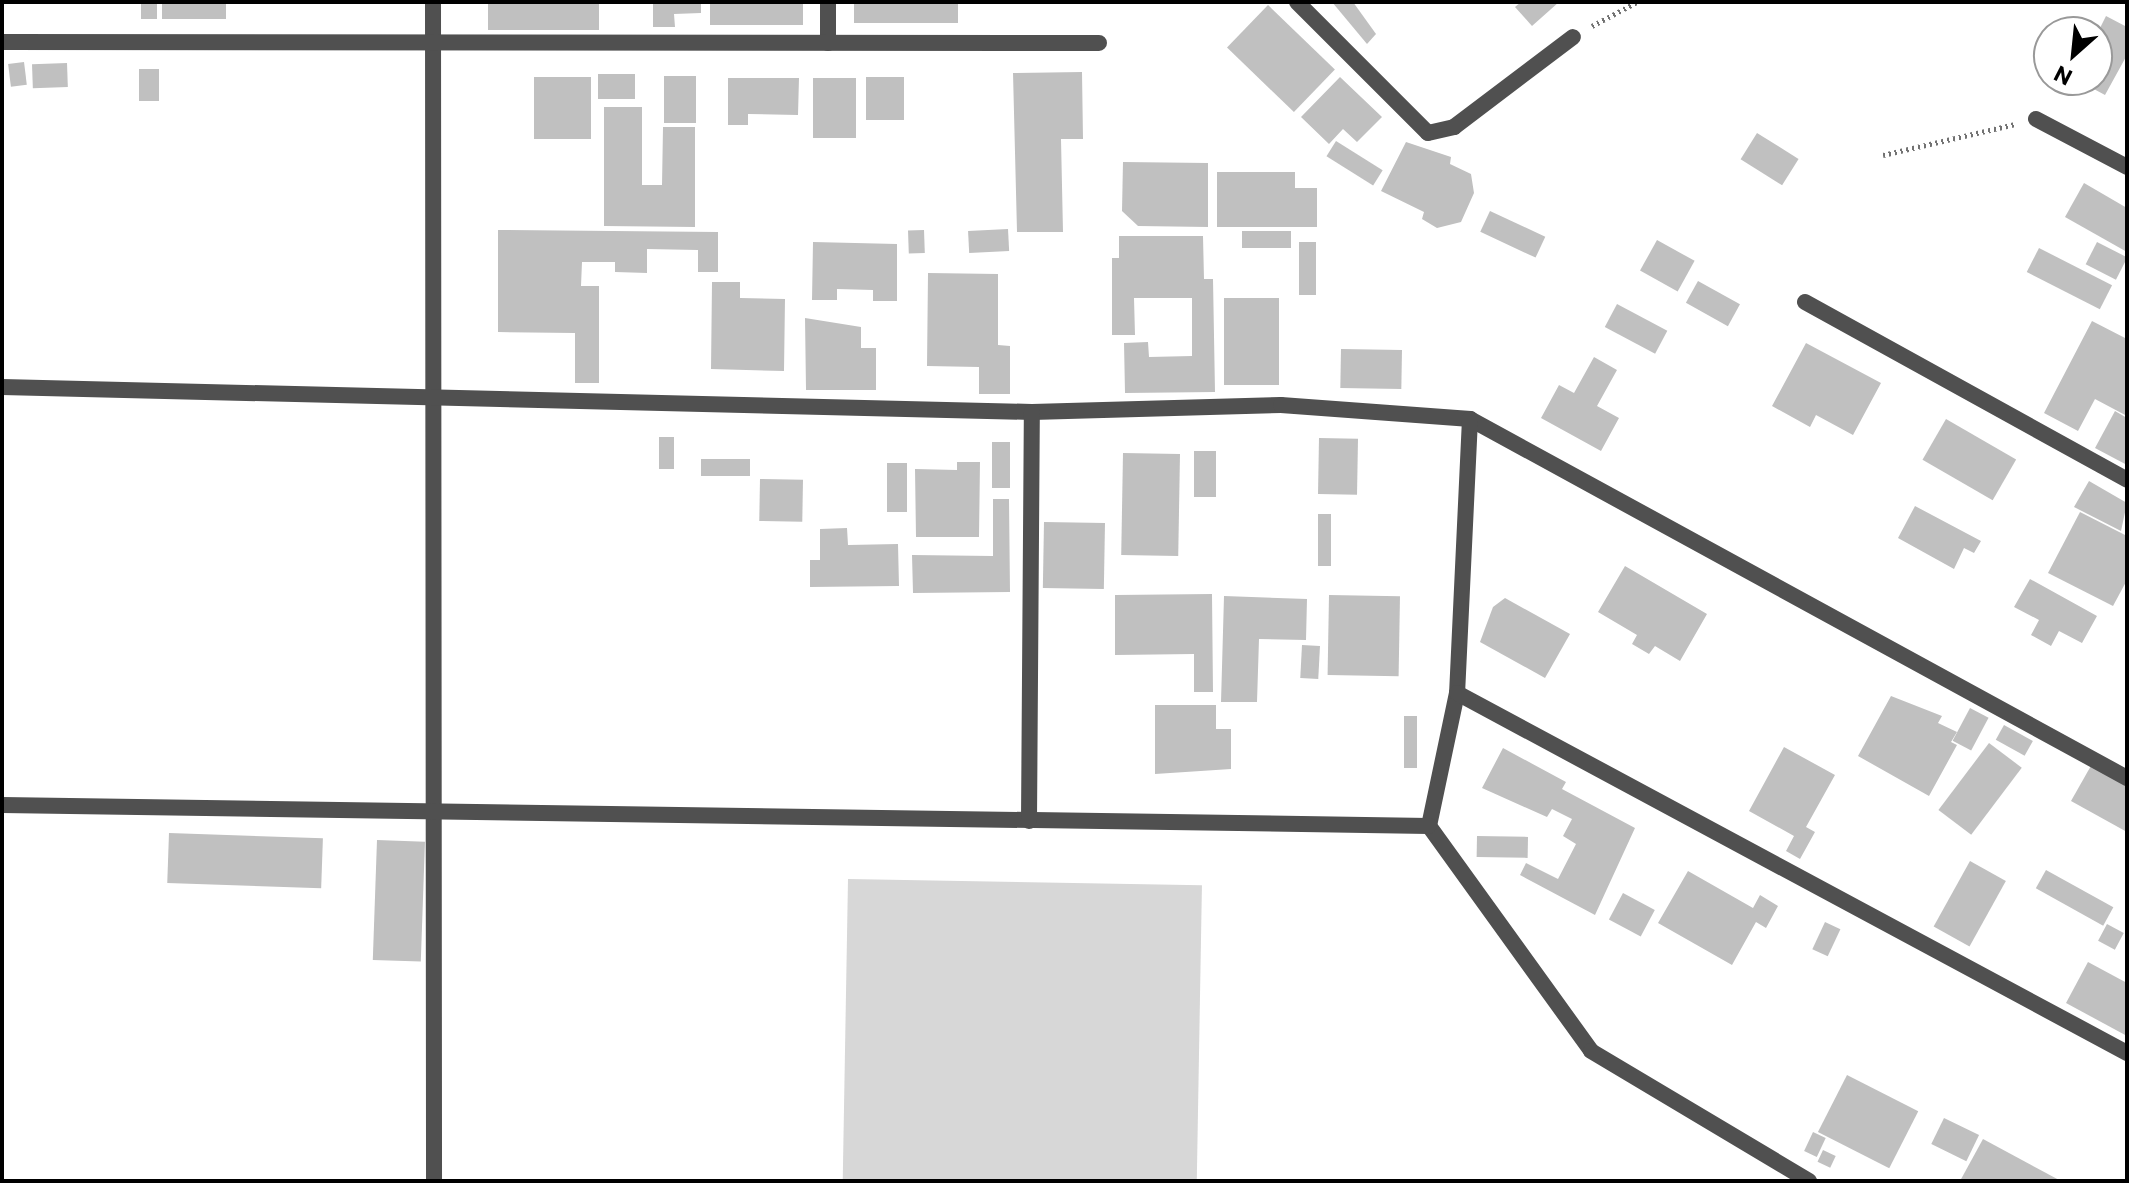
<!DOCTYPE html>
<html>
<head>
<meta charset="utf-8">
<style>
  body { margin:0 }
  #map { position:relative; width:2129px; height:1183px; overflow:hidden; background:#fff; font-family:Commissioner,sans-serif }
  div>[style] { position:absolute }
  .green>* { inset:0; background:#d7d7d7; transform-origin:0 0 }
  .building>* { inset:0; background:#c0c0c0; transform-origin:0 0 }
  .path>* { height:5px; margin-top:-2.5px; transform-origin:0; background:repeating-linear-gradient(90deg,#727272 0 2px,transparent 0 6px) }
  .minor>* { height:16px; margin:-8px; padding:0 8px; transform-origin:8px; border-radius:8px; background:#505050 }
  .tertiary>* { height:16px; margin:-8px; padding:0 8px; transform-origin:8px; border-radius:8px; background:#505050 }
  span { translate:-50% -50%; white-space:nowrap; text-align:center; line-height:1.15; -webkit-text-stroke:6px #fff; paint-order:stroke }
  .frame { position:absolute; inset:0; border:4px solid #000; pointer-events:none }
  .north { position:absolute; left:2033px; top:16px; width:80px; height:80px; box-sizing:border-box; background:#fff; border:2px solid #999; border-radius:50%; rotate:207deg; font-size:22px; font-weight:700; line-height:32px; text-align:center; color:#000 }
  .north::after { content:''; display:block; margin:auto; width:28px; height:36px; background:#000; clip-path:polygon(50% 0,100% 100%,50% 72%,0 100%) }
</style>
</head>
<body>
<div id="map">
  <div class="green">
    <div style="left:848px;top:879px;width:354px;height:302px;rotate:1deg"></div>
  </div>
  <div class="building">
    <div style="left:141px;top:2px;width:16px;height:17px"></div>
    <div style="left:162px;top:2px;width:64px;height:17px"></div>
    <div style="left:488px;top:2px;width:111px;height:28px"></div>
    <div style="clip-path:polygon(653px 2px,701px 2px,701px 13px,674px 14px,675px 27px,653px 27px)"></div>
    <div style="left:710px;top:2px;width:93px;height:23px"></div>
    <div style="left:854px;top:2px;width:104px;height:21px"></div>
    <div style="clip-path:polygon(1332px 2px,1353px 2px,1376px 34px,1367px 44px)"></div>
    <div style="clip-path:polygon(1521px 2px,1559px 2px,1532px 26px,1515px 7px)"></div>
    <div style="left:1268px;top:5px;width:93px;height:59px;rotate:44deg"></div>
    <div style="clip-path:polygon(2106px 16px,2127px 27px,2127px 55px,2105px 95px,2077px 80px,2097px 80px,2097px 34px)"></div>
    <div style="left:24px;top:62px;width:23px;height:16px;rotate:83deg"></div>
    <div style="left:67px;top:63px;width:24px;height:35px;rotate:88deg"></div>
    <div style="left:139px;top:69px;width:20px;height:32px"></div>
    <div style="clip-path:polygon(1082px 72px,1083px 139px,1061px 139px,1063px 232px,1017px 232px,1013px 73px)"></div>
    <div style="left:635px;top:74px;width:25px;height:37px;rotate:90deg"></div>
    <div style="left:664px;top:76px;width:32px;height:47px"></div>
    <div style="left:534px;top:77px;width:57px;height:62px"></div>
    <div style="left:866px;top:77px;width:38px;height:43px"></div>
    <div style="clip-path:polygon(1340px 77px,1382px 117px,1357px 142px,1343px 129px,1329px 144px,1301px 117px)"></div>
    <div style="clip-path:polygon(728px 78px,799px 78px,798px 115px,748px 114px,748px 125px,728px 125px)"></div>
    <div style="left:813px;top:78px;width:43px;height:60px"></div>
    <div style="clip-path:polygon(604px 107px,642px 107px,642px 185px,662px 185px,663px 127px,695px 127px,695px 227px,604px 226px)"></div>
    <div style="left:1757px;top:133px;width:49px;height:31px;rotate:32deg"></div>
    <div style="left:1336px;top:141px;width:55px;height:18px;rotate:32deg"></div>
    <div style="clip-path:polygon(1406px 142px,1451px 157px,1450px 164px,1471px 174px,1474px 193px,1461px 222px,1437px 228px,1422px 219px,1424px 212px,1381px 191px)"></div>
    <div style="clip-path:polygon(1123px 162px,1208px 163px,1208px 227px,1138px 226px,1122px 211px)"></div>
    <div style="clip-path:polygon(1217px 172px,1295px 172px,1295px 188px,1317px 188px,1317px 227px,1217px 227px)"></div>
    <div style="clip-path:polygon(2084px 183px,2127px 208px,2127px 252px,2065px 217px)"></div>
    <div style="left:1490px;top:211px;width:61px;height:23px;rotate:25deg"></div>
    <div style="left:1008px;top:229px;width:22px;height:40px;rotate:87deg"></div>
    <div style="clip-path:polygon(498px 230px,718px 232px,718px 272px,698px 272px,698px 250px,647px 249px,647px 273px,615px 272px,615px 262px,582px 262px,581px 286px,599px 286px,599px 383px,575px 383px,575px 333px,498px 332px)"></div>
    <div style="left:924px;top:230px;width:23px;height:16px;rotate:88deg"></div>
    <div style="left:1291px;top:231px;width:17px;height:49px;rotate:90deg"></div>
    <div style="clip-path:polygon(1119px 236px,1203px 236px,1204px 279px,1213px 279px,1215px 392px,1125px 393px,1124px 343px,1148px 342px,1149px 357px,1192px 356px,1192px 298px,1134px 298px,1135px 335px,1112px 335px,1112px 258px,1119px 258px)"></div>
    <div style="left:1657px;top:240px;width:43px;height:35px;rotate:29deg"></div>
    <div style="clip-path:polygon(813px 242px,897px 244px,897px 301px,873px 301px,873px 290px,837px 289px,837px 300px,812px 300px)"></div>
    <div style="left:1299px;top:242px;width:17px;height:53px"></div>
    <div style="left:2097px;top:242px;width:34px;height:25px;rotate:27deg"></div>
    <div style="left:2039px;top:248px;width:82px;height:27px;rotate:27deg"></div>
    <div style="clip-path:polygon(928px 273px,998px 274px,998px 345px,1010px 346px,1010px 394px,979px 394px,979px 367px,927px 366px)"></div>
    <div style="left:1698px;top:281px;width:48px;height:25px;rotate:29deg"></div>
    <div style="clip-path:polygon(712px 282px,740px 282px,740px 298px,785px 299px,784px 371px,711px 369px)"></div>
    <div style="left:1224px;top:298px;width:55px;height:87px"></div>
    <div style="left:1617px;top:304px;width:57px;height:26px;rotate:28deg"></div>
    <div style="clip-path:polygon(805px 318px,861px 327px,861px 348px,876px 348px,876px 390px,806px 390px)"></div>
    <div style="clip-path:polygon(2092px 321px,2127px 339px,2127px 416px,2095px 399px,2078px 431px,2044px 413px)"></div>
    <div style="clip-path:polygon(1806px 343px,1881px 383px,1853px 435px,1816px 415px,1810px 427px,1772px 406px)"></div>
    <div style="left:1341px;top:349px;width:61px;height:39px;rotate:1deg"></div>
    <div style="clip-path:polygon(1594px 357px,1617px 370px,1597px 406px,1619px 418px,1601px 451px,1541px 418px,1559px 385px,1574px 393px)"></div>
    <div style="clip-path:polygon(2115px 411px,2127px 418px,2127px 465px,2095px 448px)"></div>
    <div style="left:1946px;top:419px;width:81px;height:47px;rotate:30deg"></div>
    <div style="left:659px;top:437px;width:15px;height:32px"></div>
    <div style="left:1319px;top:438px;width:39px;height:56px;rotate:1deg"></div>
    <div style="left:992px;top:442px;width:18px;height:46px"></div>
    <div style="left:1194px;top:451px;width:22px;height:46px"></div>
    <div style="left:1123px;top:453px;width:57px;height:102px;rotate:1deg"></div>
    <div style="left:701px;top:459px;width:49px;height:17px"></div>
    <div style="clip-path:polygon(957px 462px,980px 462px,979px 537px,916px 537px,915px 469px,957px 470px)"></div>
    <div style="left:887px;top:463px;width:20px;height:49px"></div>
    <div style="left:760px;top:479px;width:43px;height:42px;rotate:1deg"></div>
    <div style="clip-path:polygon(2089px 481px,2127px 503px,2121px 531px,2074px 507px)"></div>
    <div style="clip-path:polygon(993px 499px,1009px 499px,1010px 592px,913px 593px,912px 555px,993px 556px)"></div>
    <div style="clip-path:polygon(1915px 506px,1981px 541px,1974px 553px,1964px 548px,1954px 569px,1898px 538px)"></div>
    <div style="clip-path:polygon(2080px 512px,2127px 536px,2127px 580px,2113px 606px,2048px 573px)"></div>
    <div style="left:1318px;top:514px;width:13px;height:52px"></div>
    <div style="left:1044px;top:522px;width:61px;height:66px;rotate:1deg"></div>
    <div style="clip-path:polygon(847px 528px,848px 545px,898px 544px,899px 586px,810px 587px,810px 560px,820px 560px,820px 529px)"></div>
    <div style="clip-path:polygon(1625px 566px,1707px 614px,1680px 661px,1655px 646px,1649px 654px,1632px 644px,1637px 635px,1598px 612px)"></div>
    <div style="clip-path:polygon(2030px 579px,2097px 616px,2082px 643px,2059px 631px,2051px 646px,2031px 635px,2039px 620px,2014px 607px)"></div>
    <div style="clip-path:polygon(1212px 594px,1213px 692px,1194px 692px,1194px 654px,1115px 655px,1115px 595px)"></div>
    <div style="left:1329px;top:595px;width:71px;height:80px;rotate:1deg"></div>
    <div style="clip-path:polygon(1224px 596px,1307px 599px,1306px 640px,1259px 639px,1257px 702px,1221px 702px)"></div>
    <div style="clip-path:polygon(1505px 598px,1570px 634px,1545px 678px,1480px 642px,1493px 607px)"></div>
    <div style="left:1302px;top:645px;width:18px;height:33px;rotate:3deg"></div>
    <div style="clip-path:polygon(1891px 696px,1942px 716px,1938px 723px,1957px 732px,1951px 742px,1957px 745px,1929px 796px,1858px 756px)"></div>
    <div style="clip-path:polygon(1155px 705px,1216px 705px,1216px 729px,1231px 729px,1231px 769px,1155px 774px)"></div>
    <div style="left:1970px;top:708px;width:21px;height:37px;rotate:28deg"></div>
    <div style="left:1404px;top:716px;width:13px;height:52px"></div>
    <div style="left:2004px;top:725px;width:33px;height:17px;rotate:29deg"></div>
    <div style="left:1989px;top:743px;width:41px;height:84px;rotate:37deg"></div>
    <div style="clip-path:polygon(1784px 747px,1835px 775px,1806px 827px,1815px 832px,1800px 859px,1786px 851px,1794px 836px,1749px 811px)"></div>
    <div style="clip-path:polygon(1503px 748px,1566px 782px,1562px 789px,1635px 828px,1595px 915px,1520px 875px,1526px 863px,1558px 879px,1576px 844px,1563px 836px,1572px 819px,1552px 809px,1547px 817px,1482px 788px)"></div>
    <div style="clip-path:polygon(2092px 764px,2127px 784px,2127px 832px,2071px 801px)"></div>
    <div style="left:169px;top:833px;width:154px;height:50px;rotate:2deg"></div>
    <div style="left:1477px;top:836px;width:51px;height:21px;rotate:1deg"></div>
    <div style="left:377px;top:840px;width:48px;height:120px;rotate:2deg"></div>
    <div style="left:1970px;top:861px;width:41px;height:75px;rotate:29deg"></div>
    <div style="left:2046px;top:870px;width:77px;height:21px;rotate:29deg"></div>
    <div style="clip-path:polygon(1688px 871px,1753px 908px,1760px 895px,1778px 906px,1766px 928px,1756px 922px,1732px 965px,1658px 923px)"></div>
    <div style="left:1623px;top:893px;width:36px;height:30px;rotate:28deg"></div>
    <div style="left:1825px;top:922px;width:17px;height:30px;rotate:25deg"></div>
    <div style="left:2107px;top:924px;width:19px;height:19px;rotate:28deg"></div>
    <div style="clip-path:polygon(2088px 962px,2127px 983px,2127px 1036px,2066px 1003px)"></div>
    <div style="left:1847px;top:1075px;width:80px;height:64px;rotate:27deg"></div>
    <div style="left:1944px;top:1118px;width:39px;height:29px;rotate:26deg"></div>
    <div style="left:1813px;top:1132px;width:14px;height:21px;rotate:25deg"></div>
    <div style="clip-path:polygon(1983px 1139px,2061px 1181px,1960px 1181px)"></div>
    <div style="left:1823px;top:1150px;width:14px;height:13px;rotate:25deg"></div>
  </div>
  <div class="path">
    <div style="left:1592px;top:26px;width:51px;rotate:-28.1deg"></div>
    <div style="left:1883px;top:155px;width:136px;rotate:-13.2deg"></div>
  </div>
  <div class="minor">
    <div style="left:433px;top:2px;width:1179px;rotate:89.95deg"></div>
    <div style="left:828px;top:2px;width:41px;rotate:90deg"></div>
    <div style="left:1297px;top:2px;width:185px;rotate:45deg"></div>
    <div style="left:1428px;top:133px;width:27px;rotate:-13deg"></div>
    <div style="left:1454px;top:127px;width:149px;rotate:-37.1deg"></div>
    <div style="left:2036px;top:119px;width:103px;rotate:27.8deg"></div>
    <div style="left:1805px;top:302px;width:368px;rotate:28.9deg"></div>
    <div style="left:2px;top:387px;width:1030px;rotate:1.39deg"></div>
    <div style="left:1032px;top:412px;width:249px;rotate:-1.6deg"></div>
    <div style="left:1281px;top:405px;width:190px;rotate:4.2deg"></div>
    <div style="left:1470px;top:419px;width:749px;rotate:28.65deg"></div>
    <div style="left:1470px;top:419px;width:274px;rotate:92.7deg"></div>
    <div style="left:1457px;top:693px;width:136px;rotate:101.9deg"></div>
    <div style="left:1429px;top:826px;width:277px;rotate:54.2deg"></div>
    <div style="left:1591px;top:1051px;width:254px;rotate:30.8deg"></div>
    <div style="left:1457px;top:693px;width:761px;rotate:28.25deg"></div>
    <div style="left:2px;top:805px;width:1427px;rotate:0.84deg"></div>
    <div style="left:1029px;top:821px;width:409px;rotate:-89.6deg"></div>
  </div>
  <div class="tertiary">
    <div style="left:2px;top:42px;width:1097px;rotate:0.05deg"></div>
  </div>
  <div class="frame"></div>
  <div class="north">N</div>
</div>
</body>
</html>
